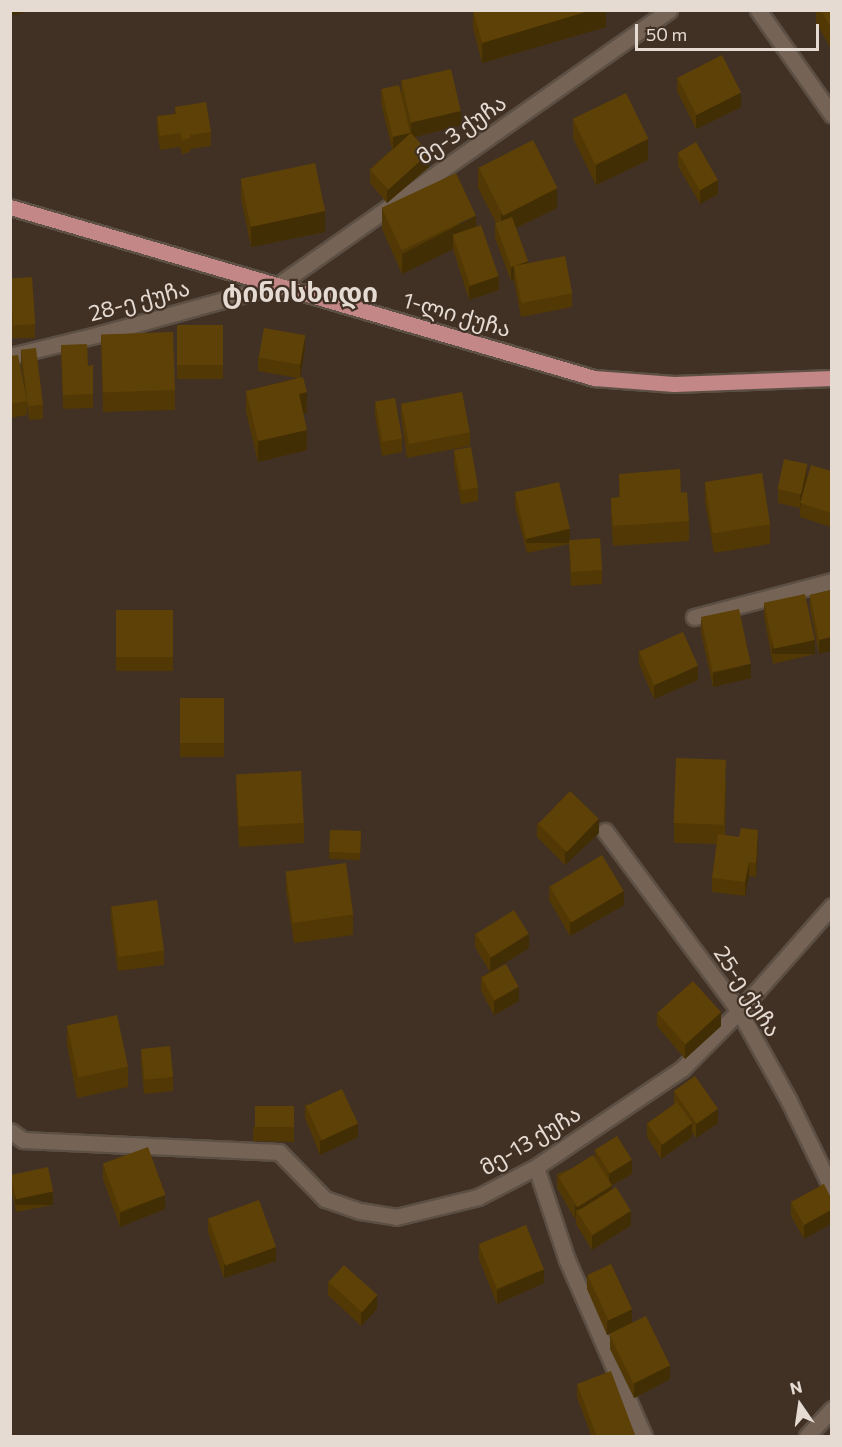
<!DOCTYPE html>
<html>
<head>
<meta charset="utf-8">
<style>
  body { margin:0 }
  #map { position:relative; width:842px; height:1447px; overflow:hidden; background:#413125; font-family:Commissioner,"Noto Sans Georgian",sans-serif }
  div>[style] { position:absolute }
  .roads { filter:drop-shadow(2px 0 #5c4f44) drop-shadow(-2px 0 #5c4f44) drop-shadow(0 2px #5c4f44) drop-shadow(0 -2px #5c4f44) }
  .minor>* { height:15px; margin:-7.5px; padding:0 7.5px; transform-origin:7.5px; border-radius:7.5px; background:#756356 }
  .major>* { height:15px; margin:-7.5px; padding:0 7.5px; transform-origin:7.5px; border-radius:7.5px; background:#c38787 }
  .wall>* { inset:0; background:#513805; transform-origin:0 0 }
  .shaded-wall>* { inset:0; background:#422e04; transform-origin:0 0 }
  .building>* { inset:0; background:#5e4106; transform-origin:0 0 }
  span { translate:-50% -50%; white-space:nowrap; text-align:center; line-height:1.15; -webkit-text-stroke:4.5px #413125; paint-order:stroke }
  .street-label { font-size:22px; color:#e5dbd3 }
  .quarter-label { font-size:26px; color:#e5dbd3; font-weight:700 }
  .frame { position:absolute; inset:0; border:12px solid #e5dbd3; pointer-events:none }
  .north { position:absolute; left:770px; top:1375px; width:60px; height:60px; -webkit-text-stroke:4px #413125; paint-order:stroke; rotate:347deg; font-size:16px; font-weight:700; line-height:24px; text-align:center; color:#e5dbd3 }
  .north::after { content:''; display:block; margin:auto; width:21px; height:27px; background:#e5dbd3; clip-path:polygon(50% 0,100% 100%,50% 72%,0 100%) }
  .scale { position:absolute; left:635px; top:24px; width:184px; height:27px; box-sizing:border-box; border:3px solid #e5dbd3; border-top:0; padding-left:8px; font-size:18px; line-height:21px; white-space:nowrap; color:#e5dbd3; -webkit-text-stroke:4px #413125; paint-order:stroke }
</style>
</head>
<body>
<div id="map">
  <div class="roads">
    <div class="minor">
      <div style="left:758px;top:10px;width:128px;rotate:54.8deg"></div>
      <div style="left:10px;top:356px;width:93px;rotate:-13.7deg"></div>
      <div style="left:100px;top:334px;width:185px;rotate:-15.4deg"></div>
      <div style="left:278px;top:285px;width:478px;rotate:-35.1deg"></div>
      <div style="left:694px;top:617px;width:143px;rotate:-14.6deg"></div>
      <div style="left:605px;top:831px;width:224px;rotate:53.3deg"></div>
      <div style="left:739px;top:1011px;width:103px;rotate:60.9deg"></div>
      <div style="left:789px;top:1101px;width:98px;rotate:64deg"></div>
      <div style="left:10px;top:1131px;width:16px;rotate:35deg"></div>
      <div style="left:23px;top:1140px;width:256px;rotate:2.7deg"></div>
      <div style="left:279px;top:1152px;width:66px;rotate:45.6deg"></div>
      <div style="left:325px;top:1199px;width:37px;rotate:19deg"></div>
      <div style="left:360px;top:1211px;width:36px;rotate:9deg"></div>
      <div style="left:396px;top:1217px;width:84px;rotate:-13.7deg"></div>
      <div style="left:478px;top:1197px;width:65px;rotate:-27.3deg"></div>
      <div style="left:536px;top:1167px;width:176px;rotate:-33.9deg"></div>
      <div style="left:682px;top:1069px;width:81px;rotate:-45.5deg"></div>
      <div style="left:739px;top:1011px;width:140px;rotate:-48.5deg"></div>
      <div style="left:536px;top:1167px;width:98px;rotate:71.6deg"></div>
      <div style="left:567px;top:1260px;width:192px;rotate:66.4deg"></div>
      <div style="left:807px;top:1436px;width:37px;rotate:-47deg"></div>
    </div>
    <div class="major">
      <div style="left:10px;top:207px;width:609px;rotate:16.32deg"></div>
      <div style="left:594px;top:378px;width:80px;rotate:4.3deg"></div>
      <div style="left:674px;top:384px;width:158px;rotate:-2.2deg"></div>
    </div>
  </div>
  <div class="wall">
    <div style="clip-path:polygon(473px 10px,606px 10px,606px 27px,482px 63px,473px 28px)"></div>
    <div style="clip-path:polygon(816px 10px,831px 10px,831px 49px,816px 22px)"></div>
    <div style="clip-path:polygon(677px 77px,741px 107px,696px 129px,677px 91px)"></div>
    <div style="clip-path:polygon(401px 81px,461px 125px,415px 137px,429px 167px,387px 203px,370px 183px,370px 169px,392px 149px,381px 103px,381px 89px,401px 94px)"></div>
    <div style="clip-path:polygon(175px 107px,211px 132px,211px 146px,190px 149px,190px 152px,182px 154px,180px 147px,160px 150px,157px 130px,157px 116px,175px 114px)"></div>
    <div style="clip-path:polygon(573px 118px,648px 160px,596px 185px,573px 138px)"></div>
    <div style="clip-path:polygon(678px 152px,718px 194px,700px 204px,678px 166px)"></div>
    <div style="clip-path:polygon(478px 167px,557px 208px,516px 228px,528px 264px,572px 293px,572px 307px,521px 317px,514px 280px,511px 281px,495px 238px,495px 224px,496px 223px,478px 188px)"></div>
    <div style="clip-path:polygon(241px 179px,325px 232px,251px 247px,241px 199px)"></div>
    <div style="clip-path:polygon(382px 209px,476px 227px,499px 290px,469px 300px,453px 249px,402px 274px,382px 229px)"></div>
    <div style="clip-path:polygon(10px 278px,35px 324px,35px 338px,10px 338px)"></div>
    <div style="left:223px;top:325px;width:54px;height:46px;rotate:90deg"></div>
    <div style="clip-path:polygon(101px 335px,175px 390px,175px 410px,103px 412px)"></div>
    <div style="clip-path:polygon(61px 345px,88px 366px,93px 365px,93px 408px,63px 409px)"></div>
    <div style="clip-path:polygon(21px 349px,43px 405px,43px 419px,29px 420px,27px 402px,27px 415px,10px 418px,10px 356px,26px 399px,21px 363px)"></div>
    <div style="clip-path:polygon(305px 349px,300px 378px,307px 413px,303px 414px,307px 450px,258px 462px,246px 412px,246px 391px,298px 378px,258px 371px,258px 357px)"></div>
    <div style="clip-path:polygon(375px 402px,402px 438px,402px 452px,382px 456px,375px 416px)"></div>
    <div style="clip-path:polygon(401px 403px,470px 432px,470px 446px,407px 458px,401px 417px)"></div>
    <div style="clip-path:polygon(454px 450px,478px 487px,478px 501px,461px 504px,454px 464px)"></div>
    <div style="clip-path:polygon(831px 471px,831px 527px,800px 517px,800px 506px,800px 508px,778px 503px,778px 489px,807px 478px,803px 493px)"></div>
    <div style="clip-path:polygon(619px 474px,681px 493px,689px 521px,689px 541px,613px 546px,611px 518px,611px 498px,619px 497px)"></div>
    <div style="clip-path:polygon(705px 482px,770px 524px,770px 544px,714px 553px,705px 502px)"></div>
    <div style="clip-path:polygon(515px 493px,570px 540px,602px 570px,602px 584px,571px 586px,569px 544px,527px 553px,515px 507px)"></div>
    <div style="clip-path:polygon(831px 590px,819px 654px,810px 609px,810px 595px)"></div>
    <div style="clip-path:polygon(764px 603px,815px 654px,773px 664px,764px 617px)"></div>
    <div style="left:116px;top:610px;width:57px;height:61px"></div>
    <div style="clip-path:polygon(701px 619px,751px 678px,713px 687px,701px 633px)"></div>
    <div style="clip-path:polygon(639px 650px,698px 680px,654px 699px,639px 664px)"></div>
    <div style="left:224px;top:698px;width:59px;height:44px;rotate:90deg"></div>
    <div style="clip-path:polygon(236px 775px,304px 823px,304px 843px,239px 847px,236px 796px)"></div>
    <div style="clip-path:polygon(726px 780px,725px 835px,758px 844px,756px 877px,749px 876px,745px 896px,712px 892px,712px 878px,717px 844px,674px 843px,674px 823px)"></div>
    <div style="clip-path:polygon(537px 823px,599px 833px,565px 865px,537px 837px)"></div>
    <div style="left:330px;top:830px;width:31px;height:29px;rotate:2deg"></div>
    <div style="clip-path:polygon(286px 871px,353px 915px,353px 935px,294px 943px,286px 891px)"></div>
    <div style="clip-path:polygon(549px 886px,624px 905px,570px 936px,549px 900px)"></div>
    <div style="clip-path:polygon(111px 906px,164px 951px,164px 965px,118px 971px,111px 920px)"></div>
    <div style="clip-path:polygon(475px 933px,529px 948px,492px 971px,519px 1001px,494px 1015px,481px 991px,481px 977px,490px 972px,475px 947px)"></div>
    <div style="clip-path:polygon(657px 1012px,721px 1026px,685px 1059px,657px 1026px)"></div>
    <div style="clip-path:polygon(67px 1025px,128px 1067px,128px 1087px,77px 1098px,67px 1045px)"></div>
    <div style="clip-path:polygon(141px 1049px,173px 1077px,173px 1091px,144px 1094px,141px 1063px)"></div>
    <div style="clip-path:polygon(674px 1091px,718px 1123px,696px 1138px,692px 1132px,692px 1137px,661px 1159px,647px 1137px,647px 1123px,674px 1105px)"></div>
    <div style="clip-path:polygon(305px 1104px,358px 1137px,320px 1155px,305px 1118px)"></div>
    <div style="clip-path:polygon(294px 1106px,294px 1142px,253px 1141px,253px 1127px)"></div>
    <div style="clip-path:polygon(595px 1149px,632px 1174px,612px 1185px,612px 1189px,631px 1225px,592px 1250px,576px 1224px,576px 1218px,575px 1219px,557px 1188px,557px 1174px,595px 1159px)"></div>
    <div style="clip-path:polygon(103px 1165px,165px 1209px,120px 1227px,103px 1179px)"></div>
    <div style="clip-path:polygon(11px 1174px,53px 1205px,16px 1212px,11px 1188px)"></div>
    <div style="clip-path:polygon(824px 1184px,804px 1239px,791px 1216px,791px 1202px)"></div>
    <div style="clip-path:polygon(208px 1218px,276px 1261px,224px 1278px,208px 1232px)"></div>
    <div style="clip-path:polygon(479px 1245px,544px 1283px,497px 1304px,479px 1259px)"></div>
    <div style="clip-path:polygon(587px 1275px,632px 1323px,670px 1379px,634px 1398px,610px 1349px,610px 1335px,629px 1325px,607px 1335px,587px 1289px)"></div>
    <div style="clip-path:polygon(328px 1281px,377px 1309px,361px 1326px,328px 1295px)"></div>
    <div style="clip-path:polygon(577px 1384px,635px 1437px,592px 1437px,577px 1398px)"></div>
  </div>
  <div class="shaded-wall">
    <div style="clip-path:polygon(10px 10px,35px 10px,10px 16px)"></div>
    <div style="clip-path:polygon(592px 10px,606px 10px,606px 27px,482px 63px,482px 43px)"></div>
    <div style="clip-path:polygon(741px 93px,741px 107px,696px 129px,696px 115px)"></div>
    <div style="clip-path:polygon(461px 111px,461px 125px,411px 138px,411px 123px)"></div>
    <div style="clip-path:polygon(410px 133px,393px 151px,393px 137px)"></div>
    <div style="clip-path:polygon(648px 139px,648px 160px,596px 185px,596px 165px)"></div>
    <div style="clip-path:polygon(429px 153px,429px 167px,387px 203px,387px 189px)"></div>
    <div style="clip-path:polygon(718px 180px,718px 194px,700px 204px,700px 190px)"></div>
    <div style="clip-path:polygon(557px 188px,557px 208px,501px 235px,501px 214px)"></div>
    <div style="clip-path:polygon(325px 211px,325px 232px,251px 247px,251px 227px)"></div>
    <div style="clip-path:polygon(476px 216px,476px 237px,453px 236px,453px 249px,402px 274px,402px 254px)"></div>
    <div style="clip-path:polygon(528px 261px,528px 275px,514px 267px,514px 280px,511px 281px,511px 267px)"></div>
    <div style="clip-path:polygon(499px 276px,499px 290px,469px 300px,469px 286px)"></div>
    <div style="clip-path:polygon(305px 335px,305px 349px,300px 378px,300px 364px)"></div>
    <div style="clip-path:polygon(307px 392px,307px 413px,299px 415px,299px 394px)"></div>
    <div style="clip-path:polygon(307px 430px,307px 450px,258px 462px,258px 441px)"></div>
    <div style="clip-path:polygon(807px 464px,807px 478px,800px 508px,800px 493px)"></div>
    <div style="left:570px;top:529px;width:14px;height:44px;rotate:90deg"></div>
    <div style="clip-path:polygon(831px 637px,831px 651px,819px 654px,819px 640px)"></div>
    <div style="left:815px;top:640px;width:14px;height:43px;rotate:90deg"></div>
    <div style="clip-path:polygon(751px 664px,751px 678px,713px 687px,713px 673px)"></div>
    <div style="clip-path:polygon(698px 666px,698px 680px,654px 699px,654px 685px)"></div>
    <div style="clip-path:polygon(599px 819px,599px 833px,565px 865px,565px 851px)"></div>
    <div style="clip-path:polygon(758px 830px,758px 844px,756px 877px,756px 863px)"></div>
    <div style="clip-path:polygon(749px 862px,749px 876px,745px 896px,745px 882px)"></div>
    <div style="clip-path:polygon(624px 891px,624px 905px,570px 936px,570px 922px)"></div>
    <div style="clip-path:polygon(529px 934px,529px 948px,490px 972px,490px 958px)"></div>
    <div style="clip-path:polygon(519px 987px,519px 1001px,494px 1015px,494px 1001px)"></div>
    <div style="clip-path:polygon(721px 1012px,721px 1026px,685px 1059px,685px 1045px)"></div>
    <div style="clip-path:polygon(718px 1109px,718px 1123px,696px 1138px,696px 1124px)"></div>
    <div style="clip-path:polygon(358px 1123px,358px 1137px,320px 1155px,320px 1141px)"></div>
    <div style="clip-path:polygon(692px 1123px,692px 1137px,661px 1159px,661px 1145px)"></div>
    <div style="clip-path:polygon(632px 1160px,632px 1174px,612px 1185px,612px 1199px,576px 1210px,576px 1218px,575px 1219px,575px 1205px,609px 1187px,609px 1173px)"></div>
    <div style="left:53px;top:1191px;width:14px;height:38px;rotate:90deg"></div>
    <div style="clip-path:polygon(165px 1195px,165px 1209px,120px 1227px,120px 1213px)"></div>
    <div style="clip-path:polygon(831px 1210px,831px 1224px,804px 1239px,804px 1225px)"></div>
    <div style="clip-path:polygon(631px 1211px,631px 1225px,592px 1250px,592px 1236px)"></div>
    <div style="clip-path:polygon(276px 1247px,276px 1261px,224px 1278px,224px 1264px)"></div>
    <div style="clip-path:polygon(544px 1269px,544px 1283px,497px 1304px,497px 1290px)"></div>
    <div style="clip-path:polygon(377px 1295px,377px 1309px,361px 1326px,361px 1312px)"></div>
    <div style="clip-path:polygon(632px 1309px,632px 1323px,607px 1335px,607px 1321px)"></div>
    <div style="clip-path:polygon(670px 1365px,670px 1379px,634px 1398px,634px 1384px)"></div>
  </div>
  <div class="building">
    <div style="clip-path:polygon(473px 10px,592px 10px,482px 43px)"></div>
    <div style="clip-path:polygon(821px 10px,831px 10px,831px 28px)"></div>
    <div style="left:722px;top:55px;width:42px;height:50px;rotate:63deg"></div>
    <div style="left:451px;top:69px;width:43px;height:51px;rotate:77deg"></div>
    <div style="left:399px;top:85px;width:49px;height:18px;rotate:77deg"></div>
    <div style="left:626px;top:93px;width:51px;height:59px;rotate:64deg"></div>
    <div style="clip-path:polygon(206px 102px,211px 132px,190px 135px,190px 138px,182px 140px,180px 133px,160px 136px,157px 116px,176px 114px,175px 107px)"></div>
    <div style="left:411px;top:133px;width:27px;height:55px;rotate:48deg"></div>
    <div style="left:533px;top:140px;width:54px;height:61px;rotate:63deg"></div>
    <div style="left:696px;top:142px;width:44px;height:21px;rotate:60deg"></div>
    <div style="left:315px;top:163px;width:49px;height:76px;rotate:78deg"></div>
    <div style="left:456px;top:173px;width:47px;height:82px;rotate:65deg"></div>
    <div style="left:512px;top:217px;width:47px;height:18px;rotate:70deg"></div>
    <div style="left:481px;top:225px;width:54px;height:30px;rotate:71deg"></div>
    <div style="left:565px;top:256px;width:38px;height:52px;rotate:79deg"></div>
    <div style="left:32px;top:277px;width:47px;height:22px;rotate:86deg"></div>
    <div style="left:223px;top:325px;width:40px;height:46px;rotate:90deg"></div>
    <div style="left:264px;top:328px;width:42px;height:30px;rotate:10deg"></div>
    <div style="left:173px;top:332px;width:58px;height:72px;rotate:88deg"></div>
    <div style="clip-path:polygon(87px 344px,88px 366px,93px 365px,93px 394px,63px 395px,61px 345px)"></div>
    <div style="left:36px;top:348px;width:57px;height:15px;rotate:83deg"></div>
    <div style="clip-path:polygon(18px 355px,27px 401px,10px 404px,10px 356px)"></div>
    <div style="clip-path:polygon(303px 377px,307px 392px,299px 394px,307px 430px,258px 441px,246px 391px)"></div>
    <div style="left:462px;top:392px;width:41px;height:62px;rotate:79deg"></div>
    <div style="left:395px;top:398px;width:41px;height:20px;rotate:80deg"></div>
    <div style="left:471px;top:447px;width:41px;height:17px;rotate:80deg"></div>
    <div style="left:784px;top:459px;width:24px;height:31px;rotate:12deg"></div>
    <div style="clip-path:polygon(811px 465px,831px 471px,831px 513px,800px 503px)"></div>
    <div style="clip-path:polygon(680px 469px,681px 493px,687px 492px,689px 521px,613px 526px,611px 498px,620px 497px,619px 474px)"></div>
    <div style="left:762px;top:473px;width:52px;height:58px;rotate:81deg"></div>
    <div style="left:559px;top:482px;width:48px;height:45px;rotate:77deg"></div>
    <div style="left:600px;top:538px;width:32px;height:31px;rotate:86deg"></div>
    <div style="clip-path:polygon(831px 590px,831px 637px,819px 640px,810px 595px)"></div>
    <div style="left:805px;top:594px;width:47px;height:42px;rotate:78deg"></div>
    <div style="left:739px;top:609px;width:56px;height:39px;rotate:78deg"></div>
    <div style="left:116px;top:610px;width:57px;height:47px"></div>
    <div style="left:683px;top:632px;width:37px;height:48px;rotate:66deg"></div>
    <div style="left:224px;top:698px;width:45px;height:44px;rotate:90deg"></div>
    <div style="left:676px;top:758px;width:50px;height:65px;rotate:2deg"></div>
    <div style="left:301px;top:771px;width:52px;height:65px;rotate:87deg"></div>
    <div style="left:570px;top:791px;width:40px;height:46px;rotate:44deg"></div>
    <div style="clip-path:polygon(741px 828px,758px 830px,756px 863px,749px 862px,745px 882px,712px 878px,718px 834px,739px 837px)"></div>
    <div style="left:330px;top:830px;width:31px;height:22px;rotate:2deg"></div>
    <div style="left:602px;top:855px;width:42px;height:61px;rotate:59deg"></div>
    <div style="left:346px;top:863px;width:52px;height:61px;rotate:82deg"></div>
    <div style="left:157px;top:900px;width:51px;height:46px;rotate:82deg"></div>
    <div style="left:514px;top:910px;width:28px;height:45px;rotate:58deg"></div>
    <div style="left:506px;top:964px;width:26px;height:28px;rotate:61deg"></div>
    <div style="left:693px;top:981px;width:42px;height:48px;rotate:48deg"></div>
    <div style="left:117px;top:1015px;width:53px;height:51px;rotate:78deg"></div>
    <div style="left:170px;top:1046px;width:31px;height:29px;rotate:84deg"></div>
    <div style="left:695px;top:1076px;width:40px;height:26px;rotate:55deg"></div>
    <div style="left:342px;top:1089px;width:38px;height:40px;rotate:65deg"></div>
    <div style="left:677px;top:1102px;width:26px;height:37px;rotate:54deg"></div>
    <div style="left:255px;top:1106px;width:39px;height:21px"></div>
    <div style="left:617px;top:1136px;width:28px;height:26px;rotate:58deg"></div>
    <div style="left:148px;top:1147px;width:51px;height:48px;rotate:70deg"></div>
    <div style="left:593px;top:1155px;width:36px;height:41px;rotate:58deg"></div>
    <div style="left:48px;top:1167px;width:25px;height:38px;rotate:78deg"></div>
    <div style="clip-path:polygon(824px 1184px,831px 1198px,831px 1210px,804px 1225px,791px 1202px)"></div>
    <div style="left:616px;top:1187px;width:28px;height:46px;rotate:58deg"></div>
    <div style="left:259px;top:1200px;width:50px;height:54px;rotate:70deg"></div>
    <div style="left:526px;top:1225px;width:48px;height:51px;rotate:68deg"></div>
    <div style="left:611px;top:1264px;width:50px;height:26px;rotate:65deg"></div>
    <div style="left:344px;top:1265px;width:45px;height:23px;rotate:42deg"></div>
    <div style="left:646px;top:1316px;width:55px;height:41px;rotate:64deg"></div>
    <div style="clip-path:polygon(611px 1371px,635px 1435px,631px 1437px,597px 1437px,577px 1384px)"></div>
  </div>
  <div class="street-label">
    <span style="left:461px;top:129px;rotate:-35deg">მე-3 ქუჩა</span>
    <span style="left:139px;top:300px;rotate:-15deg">28-ე ქუჩა</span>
    <span style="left:457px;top:314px;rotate:16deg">1-ლი ქუჩა</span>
    <span style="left:748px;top:991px;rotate:57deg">25-ე ქუჩა</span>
    <span style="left:530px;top:1140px;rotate:-31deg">მე-13 ქუჩა</span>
  </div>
  <div class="quarter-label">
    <span style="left:300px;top:292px">ტინისხიდი</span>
  </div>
  <div class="frame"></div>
  <div class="north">N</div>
  <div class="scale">50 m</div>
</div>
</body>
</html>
